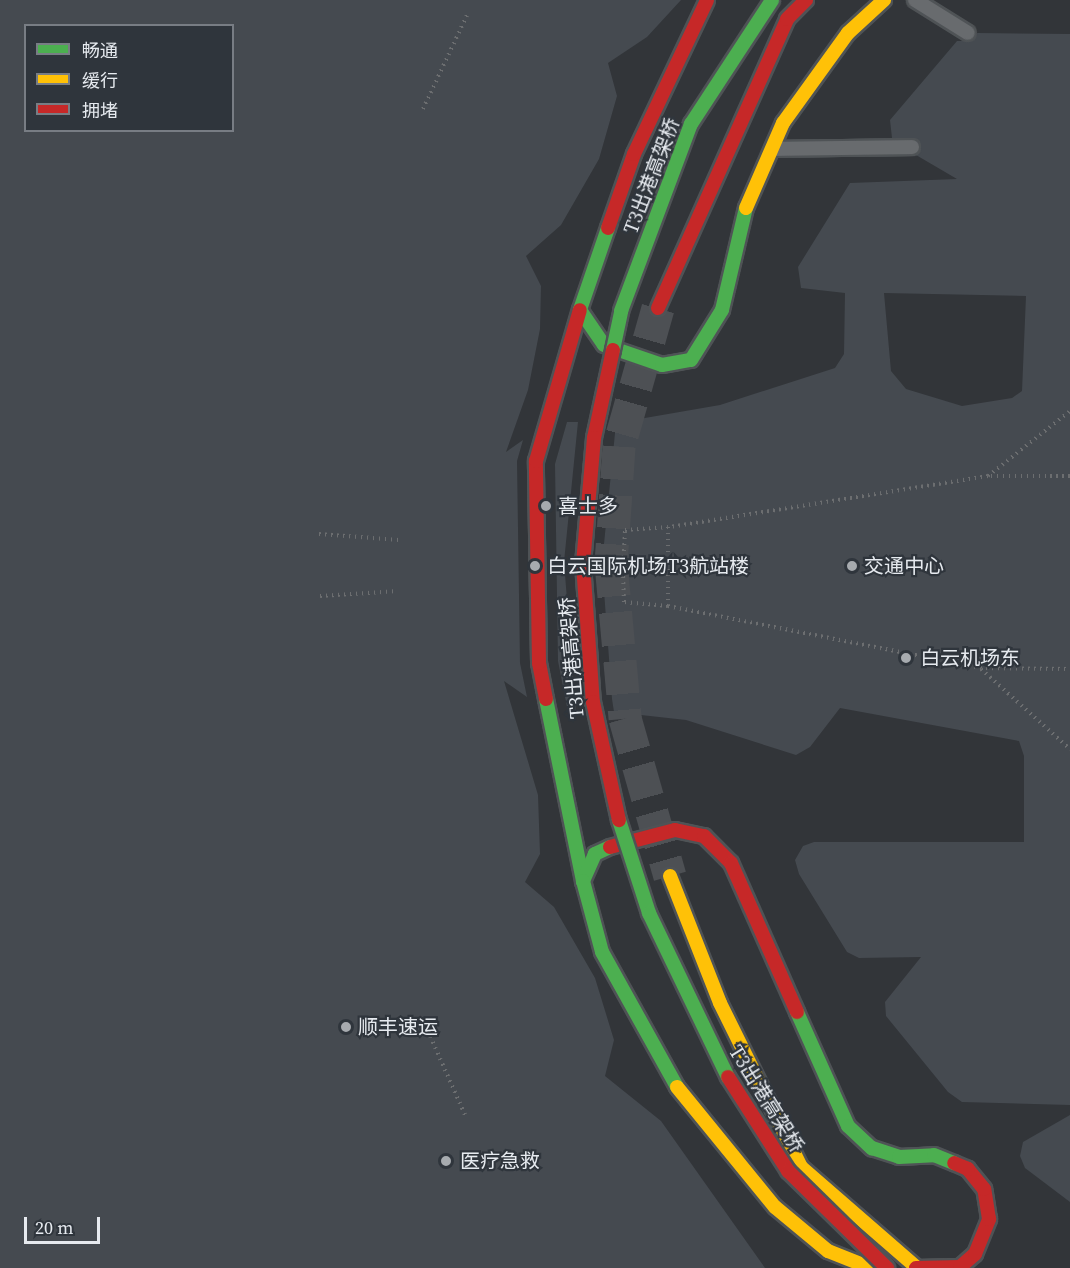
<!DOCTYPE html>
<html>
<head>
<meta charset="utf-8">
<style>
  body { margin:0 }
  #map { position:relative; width:1070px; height:1268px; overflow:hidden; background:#323539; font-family:"Source Serif 4","Noto Sans SC",serif }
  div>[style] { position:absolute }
  .building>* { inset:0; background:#454a50 }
  .secondary-tunnel>* { height:33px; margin-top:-16.5px; transform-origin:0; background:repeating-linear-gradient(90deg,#4d5054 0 33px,transparent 0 49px) }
  .path>* { height:4px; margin-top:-2px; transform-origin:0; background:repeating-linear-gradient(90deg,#6c6e70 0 1.5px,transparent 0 6px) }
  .roads { filter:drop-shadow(2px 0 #4f5356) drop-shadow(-2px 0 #4f5356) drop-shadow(0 2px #4f5356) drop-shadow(0 -2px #4f5356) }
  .lane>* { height:14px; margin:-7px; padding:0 7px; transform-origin:7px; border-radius:7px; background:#686b6e }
  .fast>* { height:14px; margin:-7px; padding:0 7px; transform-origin:7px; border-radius:7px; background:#4caf50 }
  .slow>* { height:14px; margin:-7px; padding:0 7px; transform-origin:7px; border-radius:7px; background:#ffc107 }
  .jam>* { height:14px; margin:-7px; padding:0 7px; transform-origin:7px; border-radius:7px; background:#c62828 }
  .bridges { filter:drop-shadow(2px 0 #4f5356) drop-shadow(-2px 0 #4f5356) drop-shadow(0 2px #4f5356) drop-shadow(0 -2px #4f5356) }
  .fast-bridge>* { height:14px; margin:-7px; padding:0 7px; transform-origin:7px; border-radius:7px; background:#4caf50 }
  .jam-bridge>* { height:14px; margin:-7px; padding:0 7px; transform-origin:7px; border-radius:7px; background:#c62828 }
  .dots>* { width:16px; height:16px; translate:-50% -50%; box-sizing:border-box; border:3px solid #2f353c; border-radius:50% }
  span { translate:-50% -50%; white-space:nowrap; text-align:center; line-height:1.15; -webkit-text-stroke:4.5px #2f353c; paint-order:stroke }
  .street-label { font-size:20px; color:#e6eaef }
  .poi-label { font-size:20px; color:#e6eaef }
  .left { translate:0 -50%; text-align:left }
  .legend { position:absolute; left:24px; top:24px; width:210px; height:108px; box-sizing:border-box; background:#2f353c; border:2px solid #787d84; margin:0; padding:8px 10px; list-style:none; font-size:18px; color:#e6eaef }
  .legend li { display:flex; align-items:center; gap:12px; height:30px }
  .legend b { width:30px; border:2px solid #787d84 }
  .scale { position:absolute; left:24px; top:1217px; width:76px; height:27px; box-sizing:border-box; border:3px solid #e6eaef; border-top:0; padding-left:8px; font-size:18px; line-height:21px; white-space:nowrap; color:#e6eaef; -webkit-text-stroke:4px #2f353c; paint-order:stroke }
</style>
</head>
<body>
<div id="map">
  <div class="building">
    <div style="clip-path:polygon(evenodd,0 0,681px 0,647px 37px,608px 63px,617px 96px,599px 159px,561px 225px,526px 256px,541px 286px,540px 329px,528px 390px,506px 452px,523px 440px,517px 461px,520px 663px,527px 697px,504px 681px,538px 795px,540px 854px,525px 882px,554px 907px,595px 978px,614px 1040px,605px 1076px,661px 1121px,765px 1268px,0 1268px,0 0,26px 26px,232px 26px,232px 130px,26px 130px,26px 26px)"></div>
    <div style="clip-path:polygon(evenodd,977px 33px,1070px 34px,1070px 1105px,962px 1102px,948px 1092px,886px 1016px,885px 1002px,921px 957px,859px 958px,847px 952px,799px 874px,795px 860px,803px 846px,814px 842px,1024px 842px,1024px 756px,1019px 741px,840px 708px,810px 747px,796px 755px,686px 720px,614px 712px,612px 699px,602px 564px,616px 423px,720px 405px,835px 368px,844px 354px,845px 293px,801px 288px,798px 267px,850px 183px,957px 179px,916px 155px,921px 147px,917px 140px,892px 138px,890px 120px,957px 41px,972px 41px,977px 33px,884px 293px,1026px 296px,1022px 391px,1012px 398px,962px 406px,906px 389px,891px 371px,884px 293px)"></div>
    <div style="clip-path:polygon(567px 422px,578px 422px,564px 562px,576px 712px,568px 712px,558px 661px,555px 464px)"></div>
    <div style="clip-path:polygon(1070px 1115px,1070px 1202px,1025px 1168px,1020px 1156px,1023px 1142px)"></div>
  </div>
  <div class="secondary-tunnel">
    <div style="left:658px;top:308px;width:143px;rotate:105.8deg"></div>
    <div style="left:619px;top:446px;width:117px;rotate:93.9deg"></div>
    <div style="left:611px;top:563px;width:156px;rotate:84.8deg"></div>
    <div style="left:625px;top:718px;width:164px;rotate:74.1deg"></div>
  </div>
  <div class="path">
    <div style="left:423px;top:109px;width:104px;rotate:-64.9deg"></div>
    <div style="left:988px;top:476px;width:105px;rotate:-38.4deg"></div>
    <div style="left:1070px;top:476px;width:82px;rotate:180deg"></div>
    <div style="left:988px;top:476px;width:324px;rotate:170.9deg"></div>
    <div style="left:668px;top:527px;width:79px;rotate:90deg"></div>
    <div style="left:668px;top:606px;width:318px;rotate:11.2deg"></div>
    <div style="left:980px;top:668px;width:90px;rotate:0.6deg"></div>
    <div style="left:319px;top:534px;width:80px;rotate:4.3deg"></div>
    <div style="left:320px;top:596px;width:78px;rotate:-3.7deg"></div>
    <div style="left:668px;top:606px;width:44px;rotate:-174.8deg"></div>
    <div style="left:624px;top:602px;width:33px;rotate:-92deg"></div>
    <div style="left:623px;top:569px;width:39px;rotate:-87deg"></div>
    <div style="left:625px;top:530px;width:43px;rotate:-4deg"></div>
    <div style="left:981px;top:669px;width:120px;rotate:42deg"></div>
    <div style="left:423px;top:1020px;width:104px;rotate:66.1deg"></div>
  </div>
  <div class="roads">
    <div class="lane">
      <div style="left:915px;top:0;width:62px;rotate:31.9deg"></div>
      <div style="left:772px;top:149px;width:140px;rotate:-0.8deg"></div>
    </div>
    <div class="fast">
      <div style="left:608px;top:228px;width:87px;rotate:108.9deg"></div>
      <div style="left:580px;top:310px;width:42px;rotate:55.6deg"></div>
      <div style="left:604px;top:345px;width:61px;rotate:19deg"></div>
      <div style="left:662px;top:365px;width:29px;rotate:-10deg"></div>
      <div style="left:691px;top:360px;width:59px;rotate:-58.2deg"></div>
      <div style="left:722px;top:310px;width:105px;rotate:-76.8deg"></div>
      <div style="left:546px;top:699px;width:186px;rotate:78.5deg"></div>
      <div style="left:610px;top:847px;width:17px;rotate:155deg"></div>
      <div style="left:595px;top:854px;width:30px;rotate:114deg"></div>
      <div style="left:583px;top:881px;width:73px;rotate:75deg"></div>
      <div style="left:602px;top:952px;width:154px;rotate:60.9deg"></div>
      <div style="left:797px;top:1012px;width:125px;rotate:65.9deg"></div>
      <div style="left:848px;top:1126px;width:33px;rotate:43deg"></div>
      <div style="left:872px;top:1148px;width:28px;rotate:18deg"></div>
      <div style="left:899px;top:1157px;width:35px;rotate:-3deg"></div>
      <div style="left:934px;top:1155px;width:22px;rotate:22deg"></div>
    </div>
    <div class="slow">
      <div style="left:746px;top:208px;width:93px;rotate:-66.5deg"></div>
      <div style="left:783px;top:123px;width:111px;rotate:-54.2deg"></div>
      <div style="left:848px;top:33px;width:49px;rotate:-42.5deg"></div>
      <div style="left:670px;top:876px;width:136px;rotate:68.5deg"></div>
      <div style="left:720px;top:1003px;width:183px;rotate:63.7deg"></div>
      <div style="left:801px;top:1167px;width:154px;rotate:41deg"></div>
      <div style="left:677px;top:1087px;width:155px;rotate:50.8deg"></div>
      <div style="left:775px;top:1207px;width:69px;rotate:39.7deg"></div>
      <div style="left:828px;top:1251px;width:46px;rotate:21.6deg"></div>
    </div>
    <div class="jam">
      <div style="left:608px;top:228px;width:78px;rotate:-70.6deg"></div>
      <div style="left:634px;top:154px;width:170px;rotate:-64.6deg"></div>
      <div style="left:658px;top:308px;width:316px;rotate:-65.9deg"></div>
      <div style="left:787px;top:19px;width:27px;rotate:-45deg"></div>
      <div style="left:546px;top:699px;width:37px;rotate:-101deg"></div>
      <div style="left:539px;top:663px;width:202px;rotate:-90.9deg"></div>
      <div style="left:536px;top:461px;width:157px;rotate:-73.8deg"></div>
      <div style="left:610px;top:847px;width:67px;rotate:-14.7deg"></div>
      <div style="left:675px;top:830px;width:30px;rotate:12deg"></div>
      <div style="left:704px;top:836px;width:38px;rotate:45deg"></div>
      <div style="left:731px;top:863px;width:163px;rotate:66.1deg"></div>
      <div style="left:916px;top:1268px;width:44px;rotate:-1.3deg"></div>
      <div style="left:960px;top:1267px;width:20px;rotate:-41deg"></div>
      <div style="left:975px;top:1254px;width:38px;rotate:-68deg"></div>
      <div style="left:989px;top:1219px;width:30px;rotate:-99deg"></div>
      <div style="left:984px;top:1189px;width:26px;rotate:-129deg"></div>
      <div style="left:968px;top:1169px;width:15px;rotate:-157deg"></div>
    </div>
  </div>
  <div class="bridges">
    <div class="fast-bridge">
      <div style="left:613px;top:350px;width:40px;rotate:-78deg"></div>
      <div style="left:621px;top:311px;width:200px;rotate:-69.5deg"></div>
      <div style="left:691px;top:124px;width:148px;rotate:-56.8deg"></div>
      <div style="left:619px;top:820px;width:98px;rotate:72.1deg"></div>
      <div style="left:649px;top:913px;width:182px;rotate:64.3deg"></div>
    </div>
    <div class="jam-bridge">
      <div style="left:613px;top:350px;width:90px;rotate:102.2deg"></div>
      <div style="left:594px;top:438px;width:126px;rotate:95deg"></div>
      <div style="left:583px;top:564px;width:138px;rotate:85.9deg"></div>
      <div style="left:593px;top:702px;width:121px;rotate:77.6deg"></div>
      <div style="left:728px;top:1077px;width:112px;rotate:57.4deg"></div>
      <div style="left:788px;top:1171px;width:139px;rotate:44.4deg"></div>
    </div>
  </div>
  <div class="dots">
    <div style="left:546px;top:506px;background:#a7abaf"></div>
    <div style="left:535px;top:566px;background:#a7abaf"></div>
    <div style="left:852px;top:566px;background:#a7abaf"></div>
    <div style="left:906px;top:658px;background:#a7abaf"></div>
    <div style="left:346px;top:1027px;background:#a7abaf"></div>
    <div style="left:446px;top:1161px;background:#a7abaf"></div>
  </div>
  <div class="street-label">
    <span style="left:652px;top:176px;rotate:-69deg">T3出港高架桥</span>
    <span style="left:572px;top:658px;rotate:-95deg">T3出港高架桥</span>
    <span style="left:766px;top:1099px;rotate:58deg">T3出港高架桥</span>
  </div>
  <div class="poi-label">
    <span class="left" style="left:558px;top:506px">喜士多</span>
    <span class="left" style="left:547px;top:566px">白云国际机场T3航站楼</span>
    <span class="left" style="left:864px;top:566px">交通中心</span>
    <span class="left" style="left:920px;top:658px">白云机场东</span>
    <span class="left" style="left:358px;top:1027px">顺丰速运</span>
    <span class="left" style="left:460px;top:1161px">医疗急救</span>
  </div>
  <ul class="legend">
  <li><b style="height:8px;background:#4caf50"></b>畅通</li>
  <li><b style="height:8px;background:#ffc107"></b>缓行</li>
  <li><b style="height:8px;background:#c62828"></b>拥堵</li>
  </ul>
  <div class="scale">20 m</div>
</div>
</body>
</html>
